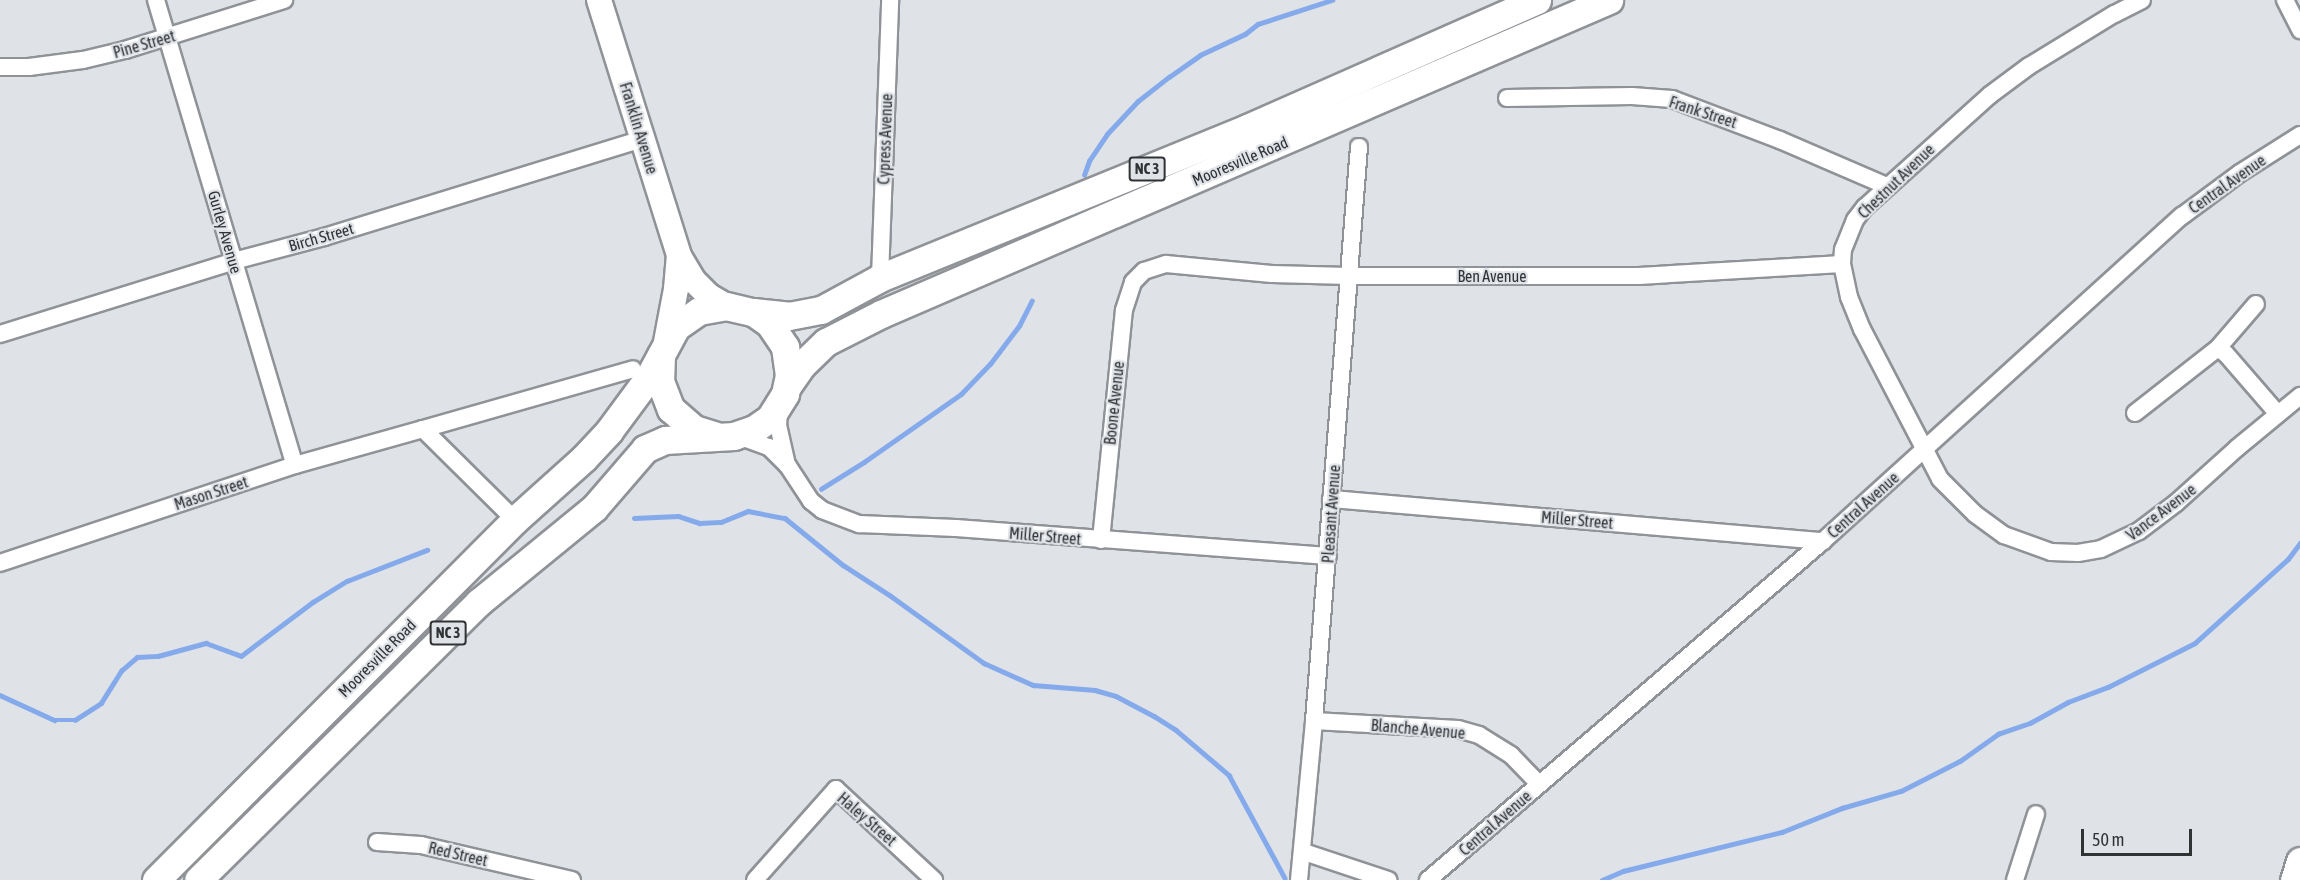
<!DOCTYPE html>
<html>
<head>
<meta charset="utf-8">
<style>
  body { margin:0 }
  #map { position:relative; width:2300px; height:880px; overflow:hidden; background:#dfe2e7; font-family:"Asap Condensed",sans-serif }
  div>[style] { position:absolute }
  .stream>* { height:4.5px; margin:-2.25px; padding:0 2.25px; transform-origin:2.25px; border-radius:2.25px; background:#84aaeb }
  .roads { filter:drop-shadow(2px 0 #8f9297) drop-shadow(-2px 0 #8f9297) drop-shadow(0 2px #8f9297) drop-shadow(0 -2px #8f9297) }
  .street>* { height:16px; margin:-8px; padding:0 8px; transform-origin:8px; border-radius:8px; background:#fff }
  .secondary>* { height:24px; margin:-12px; padding:0 12px; transform-origin:12px; border-radius:12px; background:#fff }
  .primary>* { height:27px; margin:-13.5px; padding:0 13.5px; transform-origin:13.5px; border-radius:13.5px; background:#fff }
  span { translate:-50% -50%; white-space:nowrap; text-align:center; line-height:1.15; -webkit-text-stroke:4.5px #dfe2e7; paint-order:stroke }
  .shield-label span { padding:2px 4px; background:#dfe2e7; border:2px solid; border-radius:4px; -webkit-text-stroke-width:0 }
  .shield-label { font-size:15px; color:#303234; font-weight:700 }
  .street-label { font-size:16px; color:#303234 }
  .scale { position:absolute; left:2081px; top:829px; width:111px; height:27px; box-sizing:border-box; border:3px solid #303234; border-top:0; padding-left:8px; font-size:18px; line-height:21px; white-space:nowrap; color:#303234; -webkit-text-stroke:4px #dfe2e7; paint-order:stroke }
</style>
</head>
<body>
<div id="map">
  <div class="stream">
    <div style="left:1084px;top:175px;width:15px;rotate:-70deg"></div>
    <div style="left:1089px;top:161px;width:32px;rotate:-56deg"></div>
    <div style="left:1107px;top:134px;width:45px;rotate:-46.8deg"></div>
    <div style="left:1138px;top:101px;width:39px;rotate:-38deg"></div>
    <div style="left:1169px;top:77px;width:38px;rotate:-35deg"></div>
    <div style="left:1200px;top:55px;width:50px;rotate:-25deg"></div>
    <div style="left:1245px;top:34px;width:16px;rotate:-38deg"></div>
    <div style="left:1258px;top:24px;width:78px;rotate:-18deg"></div>
    <div style="left:821px;top:489px;width:51px;rotate:-32.1deg"></div>
    <div style="left:864px;top:462px;width:118px;rotate:-35deg"></div>
    <div style="left:961px;top:394px;width:42px;rotate:-46deg"></div>
    <div style="left:990px;top:364px;width:48px;rotate:-52.7deg"></div>
    <div style="left:1019px;top:326px;width:28px;rotate:-63deg"></div>
    <div style="left:634px;top:518px;width:44px;rotate:-2.6deg"></div>
    <div style="left:678px;top:516px;width:23px;rotate:18deg"></div>
    <div style="left:700px;top:523px;width:21px;rotate:-3deg"></div>
    <div style="left:721px;top:522px;width:29px;rotate:-22deg"></div>
    <div style="left:748px;top:511px;width:38px;rotate:11deg"></div>
    <div style="left:785px;top:518px;width:75px;rotate:39deg"></div>
    <div style="left:843px;top:565px;width:57px;rotate:32.9deg"></div>
    <div style="left:891px;top:596px;width:115px;rotate:35.8deg"></div>
    <div style="left:984px;top:663px;width:54px;rotate:24.2deg"></div>
    <div style="left:1033px;top:685px;width:62px;rotate:4.6deg"></div>
    <div style="left:1095px;top:690px;width:22px;rotate:16deg"></div>
    <div style="left:1116px;top:696px;width:43px;rotate:27.8deg"></div>
    <div style="left:1154px;top:716px;width:26px;rotate:32deg"></div>
    <div style="left:1176px;top:730px;width:70px;rotate:40.3deg"></div>
    <div style="left:1229px;top:775px;width:117px;rotate:61.5deg"></div>
    <div style="left:0;top:695px;width:60px;rotate:24.8deg"></div>
    <div style="left:54px;top:720px;width:21px"></div>
    <div style="left:75px;top:720px;width:31px;rotate:-33deg"></div>
    <div style="left:101px;top:703px;width:38px;rotate:-58deg"></div>
    <div style="left:121px;top:671px;width:21px;rotate:-41deg"></div>
    <div style="left:137px;top:657px;width:21px;rotate:-3deg"></div>
    <div style="left:158px;top:656px;width:50px;rotate:-15.2deg"></div>
    <div style="left:206px;top:643px;width:37px;rotate:20deg"></div>
    <div style="left:241px;top:656px;width:90px;rotate:-36.9deg"></div>
    <div style="left:313px;top:602px;width:40px;rotate:-32deg"></div>
    <div style="left:347px;top:581px;width:86px;rotate:-21.2deg"></div>
    <div style="left:1602px;top:880px;width:23px;rotate:-23deg"></div>
    <div style="left:1623px;top:871px;width:164px;rotate:-13.8deg"></div>
    <div style="left:1782px;top:832px;width:65px;rotate:-21.8deg"></div>
    <div style="left:1842px;top:808px;width:61px;rotate:-16.1deg"></div>
    <div style="left:1901px;top:791px;width:66px;rotate:-27deg"></div>
    <div style="left:1960px;top:761px;width:47px;rotate:-35.4deg"></div>
    <div style="left:1998px;top:734px;width:34px;rotate:-19deg"></div>
    <div style="left:2030px;top:723px;width:43px;rotate:-28.9deg"></div>
    <div style="left:2068px;top:702px;width:43px;rotate:-20.6deg"></div>
    <div style="left:2108px;top:687px;width:97px;rotate:-26.8deg"></div>
    <div style="left:2195px;top:643px;width:125px;rotate:-42.1deg"></div>
    <div style="left:2288px;top:559px;width:20px;rotate:-53deg"></div>
  </div>
  <div class="roads">
    <div class="street">
      <div style="left:156px;top:0;width:485px;rotate:73.4deg"></div>
      <div style="left:2142px;top:0;width:31px;rotate:153deg"></div>
      <div style="left:2114px;top:14px;width:100px;rotate:148.5deg"></div>
      <div style="left:2029px;top:66px;width:49px;rotate:143.4deg"></div>
      <div style="left:1990px;top:95px;width:168px;rotate:138.1deg"></div>
      <div style="left:1865px;top:207px;width:16px;rotate:128deg"></div>
      <div style="left:1855px;top:220px;width:31px;rotate:112deg"></div>
      <div style="left:1843px;top:249px;width:15px;rotate:94deg"></div>
      <div style="left:1842px;top:264px;width:34px;rotate:78deg"></div>
      <div style="left:1849px;top:297px;width:35px;rotate:68deg"></div>
      <div style="left:1862px;top:329px;width:169px;rotate:62.5deg"></div>
      <div style="left:1940px;top:479px;width:49px;rotate:45deg"></div>
      <div style="left:1975px;top:514px;width:36px;rotate:36deg"></div>
      <div style="left:2004px;top:535px;width:50px;rotate:19.9deg"></div>
      <div style="left:2051px;top:552px;width:27px;rotate:2deg"></div>
      <div style="left:2078px;top:553px;width:23px;rotate:-10deg"></div>
      <div style="left:2101px;top:549px;width:42px;rotate:-25.3deg"></div>
      <div style="left:2139px;top:531px;width:46px;rotate:-37.1deg"></div>
      <div style="left:2176px;top:503px;width:82px;rotate:-42deg"></div>
      <div style="left:2237px;top:448px;width:82px;rotate:-39.5deg"></div>
      <div style="left:2285px;top:0;width:34px;rotate:63deg"></div>
      <div style="left:0;top:67px;width:29px"></div>
      <div style="left:29px;top:67px;width:54px;rotate:-7.4deg"></div>
      <div style="left:83px;top:60px;width:43px;rotate:-13.4deg"></div>
      <div style="left:125px;top:50px;width:167px;rotate:-17.5deg"></div>
      <div style="left:1507px;top:98px;width:125px;rotate:-0.9deg"></div>
      <div style="left:1632px;top:96px;width:40px;rotate:4.3deg"></div>
      <div style="left:1672px;top:99px;width:116px;rotate:20.8deg"></div>
      <div style="left:1780px;top:140px;width:116px;rotate:23.3deg"></div>
      <div style="left:880px;top:278px;width:278px;rotate:-87.9deg"></div>
      <div style="left:0;top:334px;width:245px;rotate:-17.3deg"></div>
      <div style="left:234px;top:261px;width:93px;rotate:-14.9deg"></div>
      <div style="left:324px;top:237px;width:334px;rotate:-17.1deg"></div>
      <div style="left:2218px;top:348px;width:58px;rotate:-49.2deg"></div>
      <div style="left:779px;top:408px;width:17px;rotate:93deg"></div>
      <div style="left:778px;top:425px;width:41px;rotate:77.3deg"></div>
      <div style="left:2135px;top:413px;width:105px;rotate:-38.1deg"></div>
      <div style="left:2218px;top:348px;width:10px;rotate:37deg"></div>
      <div style="left:2226px;top:354px;width:79px;rotate:49.1deg"></div>
      <div style="left:423px;top:429px;width:218px;rotate:-15.9deg"></div>
      <div style="left:738px;top:436px;width:33px;rotate:20deg"></div>
      <div style="left:769px;top:447px;width:27px;rotate:45deg"></div>
      <div style="left:788px;top:466px;width:42px;rotate:56.7deg"></div>
      <div style="left:811px;top:501px;width:14px;rotate:39deg"></div>
      <div style="left:822px;top:510px;width:40px;rotate:21deg"></div>
      <div style="left:859px;top:524px;width:97px;rotate:2.4deg"></div>
      <div style="left:956px;top:528px;width:373px;rotate:4.3deg"></div>
      <div style="left:1331px;top:499px;width:494px;rotate:4.9deg"></div>
      <div style="left:1101px;top:540px;width:231px;rotate:-84.3deg"></div>
      <div style="left:1124px;top:310px;width:29px;rotate:-72deg"></div>
      <div style="left:1133px;top:282px;width:16px;rotate:-45deg"></div>
      <div style="left:1144px;top:271px;width:23px;rotate:-18deg"></div>
      <div style="left:1166px;top:264px;width:106px;rotate:5.4deg"></div>
      <div style="left:1272px;top:274px;width:77px;rotate:1.5deg"></div>
      <div style="left:1349px;top:276px;width:290px"></div>
      <div style="left:1639px;top:276px;width:203px;rotate:-3.4deg"></div>
      <div style="left:0;top:563px;width:311px;rotate:-18.4deg"></div>
      <div style="left:295px;top:465px;width:133px;rotate:-15.7deg"></div>
      <div style="left:423px;top:429px;width:129px;rotate:44.7deg"></div>
      <div style="left:1314px;top:721px;width:144px;rotate:3.2deg"></div>
      <div style="left:1458px;top:729px;width:22px;rotate:16deg"></div>
      <div style="left:1479px;top:735px;width:38px;rotate:32deg"></div>
      <div style="left:1511px;top:755px;width:40px;rotate:46deg"></div>
      <div style="left:377px;top:842px;width:44px;rotate:3.9deg"></div>
      <div style="left:421px;top:845px;width:155px;rotate:13.1deg"></div>
      <div style="left:1304px;top:852px;width:89px;rotate:18.4deg"></div>
      <div style="left:755px;top:880px;width:122px;rotate:-48.3deg"></div>
      <div style="left:836px;top:789px;width:134px;rotate:42.9deg"></div>
      <div style="left:1299px;top:880px;width:160px;rotate:-84.6deg"></div>
      <div style="left:1314px;top:721px;width:576px;rotate:-85.52deg"></div>
      <div style="left:1428px;top:880px;width:521px;rotate:-40.64deg"></div>
      <div style="left:1823px;top:541px;width:484px;rotate:-42.2deg"></div>
      <div style="left:2182px;top:216px;width:72px;rotate:-36.6deg"></div>
      <div style="left:2240px;top:173px;width:71px;rotate:-32.3deg"></div>
      <div style="left:2015px;top:880px;width:69px;rotate:-72.3deg"></div>
    </div>
    <div class="secondary">
      <div style="left:599px;top:0;width:268px;rotate:72.6deg"></div>
      <div style="left:679px;top:256px;width:29px;rotate:59deg"></div>
      <div style="left:694px;top:281px;width:21px;rotate:45deg"></div>
      <div style="left:709px;top:296px;width:20px;rotate:30deg"></div>
      <div style="left:666px;top:342px;width:54px;rotate:-79.3deg"></div>
      <div style="left:676px;top:289px;width:33px;rotate:-85deg"></div>
    </div>
    <div class="primary">
      <div style="left:753px;top:312px;width:36px;rotate:6deg"></div>
      <div style="left:789px;top:316px;width:33px;rotate:-11deg"></div>
      <div style="left:821px;top:310px;width:67px;rotate:-28.5deg"></div>
      <div style="left:880px;top:278px;width:396px;rotate:-22.2deg"></div>
      <div style="left:1247px;top:128px;width:317px;rotate:-23.8deg"></div>
      <div style="left:661px;top:355px;width:26px;rotate:92deg"></div>
      <div style="left:660px;top:381px;width:30px;rotate:69deg"></div>
      <div style="left:671px;top:409px;width:30px;rotate:41deg"></div>
      <div style="left:694px;top:429px;width:21px;rotate:17deg"></div>
      <div style="left:788px;top:385px;width:24px;rotate:-55deg"></div>
      <div style="left:802px;top:365px;width:33px;rotate:-44deg"></div>
      <div style="left:826px;top:342px;width:62px;rotate:-27deg"></div>
      <div style="left:881px;top:314px;width:793px;rotate:-23.33deg"></div>
      <div style="left:156px;top:880px;width:508px;rotate:-45.08deg"></div>
      <div style="left:515px;top:520px;width:93px;rotate:-41.9deg"></div>
      <div style="left:584px;top:458px;width:37px;rotate:-47deg"></div>
      <div style="left:609px;top:431px;width:67px;rotate:-53.5deg"></div>
      <div style="left:649px;top:377px;width:57px;rotate:-61.6deg"></div>
      <div style="left:676px;top:327px;width:28px;rotate:-35deg"></div>
      <div style="left:699px;top:311px;width:27px;rotate:-10deg"></div>
      <div style="left:726px;top:306px;width:28px;rotate:13deg"></div>
      <div style="left:753px;top:312px;width:19px;rotate:35deg"></div>
      <div style="left:769px;top:323px;width:29px;rotate:56deg"></div>
      <div style="left:785px;top:347px;width:28px;rotate:82deg"></div>
      <div style="left:789px;top:375px;width:19px;rotate:102deg"></div>
      <div style="left:785px;top:394px;width:28px;rotate:122deg"></div>
      <div style="left:770px;top:418px;width:19px;rotate:145deg"></div>
      <div style="left:754px;top:429px;width:21px;rotate:161deg"></div>
      <div style="left:734px;top:436px;width:69px;rotate:176.7deg"></div>
      <div style="left:665px;top:440px;width:22px;rotate:156deg"></div>
      <div style="left:645px;top:449px;width:78px;rotate:130.8deg"></div>
      <div style="left:594px;top:508px;width:149px;rotate:140.7deg"></div>
      <div style="left:479px;top:602px;width:395px;rotate:135.3deg"></div>
      <div style="left:2294px;top:880px;width:20px;rotate:-72deg"></div>
    </div>
  </div>
  <div class="shield-label">
    <span style="left:1147px;top:169px">NC 3</span>
    <span style="left:448px;top:633px">NC 3</span>
  </div>
  <div class="street-label">
    <span style="left:144px;top:44px;rotate:-16deg">Pine Street</span>
    <span style="left:1703px;top:112px;rotate:18deg">Frank Street</span>
    <span style="left:639px;top:128px;rotate:73deg">Franklin Avenue</span>
    <span style="left:885px;top:139px;rotate:-88deg">Cypress Avenue</span>
    <span style="left:1240px;top:161px;rotate:-23deg">Mooresville Road</span>
    <span style="left:1896px;top:181px;rotate:-44deg">Chestnut Avenue</span>
    <span style="left:2227px;top:184px;rotate:-35deg">Central Avenue</span>
    <span style="left:225px;top:232px;rotate:74deg">Gurley Avenue</span>
    <span style="left:321px;top:237px;rotate:-16deg">Birch Street</span>
    <span style="left:1492px;top:276px">Ben Avenue</span>
    <span style="left:1114px;top:403px;rotate:-84deg">Boone Avenue</span>
    <span style="left:211px;top:493px;rotate:-18deg">Mason Street</span>
    <span style="left:1863px;top:505px;rotate:-42deg">Central Avenue</span>
    <span style="left:2161px;top:512px;rotate:-37deg">Vance Avenue</span>
    <span style="left:1331px;top:514px;rotate:-86deg">Pleasant Avenue</span>
    <span style="left:1577px;top:520px;rotate:5deg">Miller Street</span>
    <span style="left:1045px;top:536px;rotate:5deg">Miller Street</span>
    <span style="left:377px;top:658px;rotate:-45deg">Mooresville Road</span>
    <span style="left:1418px;top:729px;rotate:5deg">Blanche Avenue</span>
    <span style="left:867px;top:819px;rotate:41deg">Haley Street</span>
    <span style="left:1495px;top:823px;rotate:-41deg">Central Avenue</span>
    <span style="left:458px;top:854px;rotate:13deg">Red Street</span>
  </div>
  <div class="scale">50 m</div>
</div>
</body>
</html>
